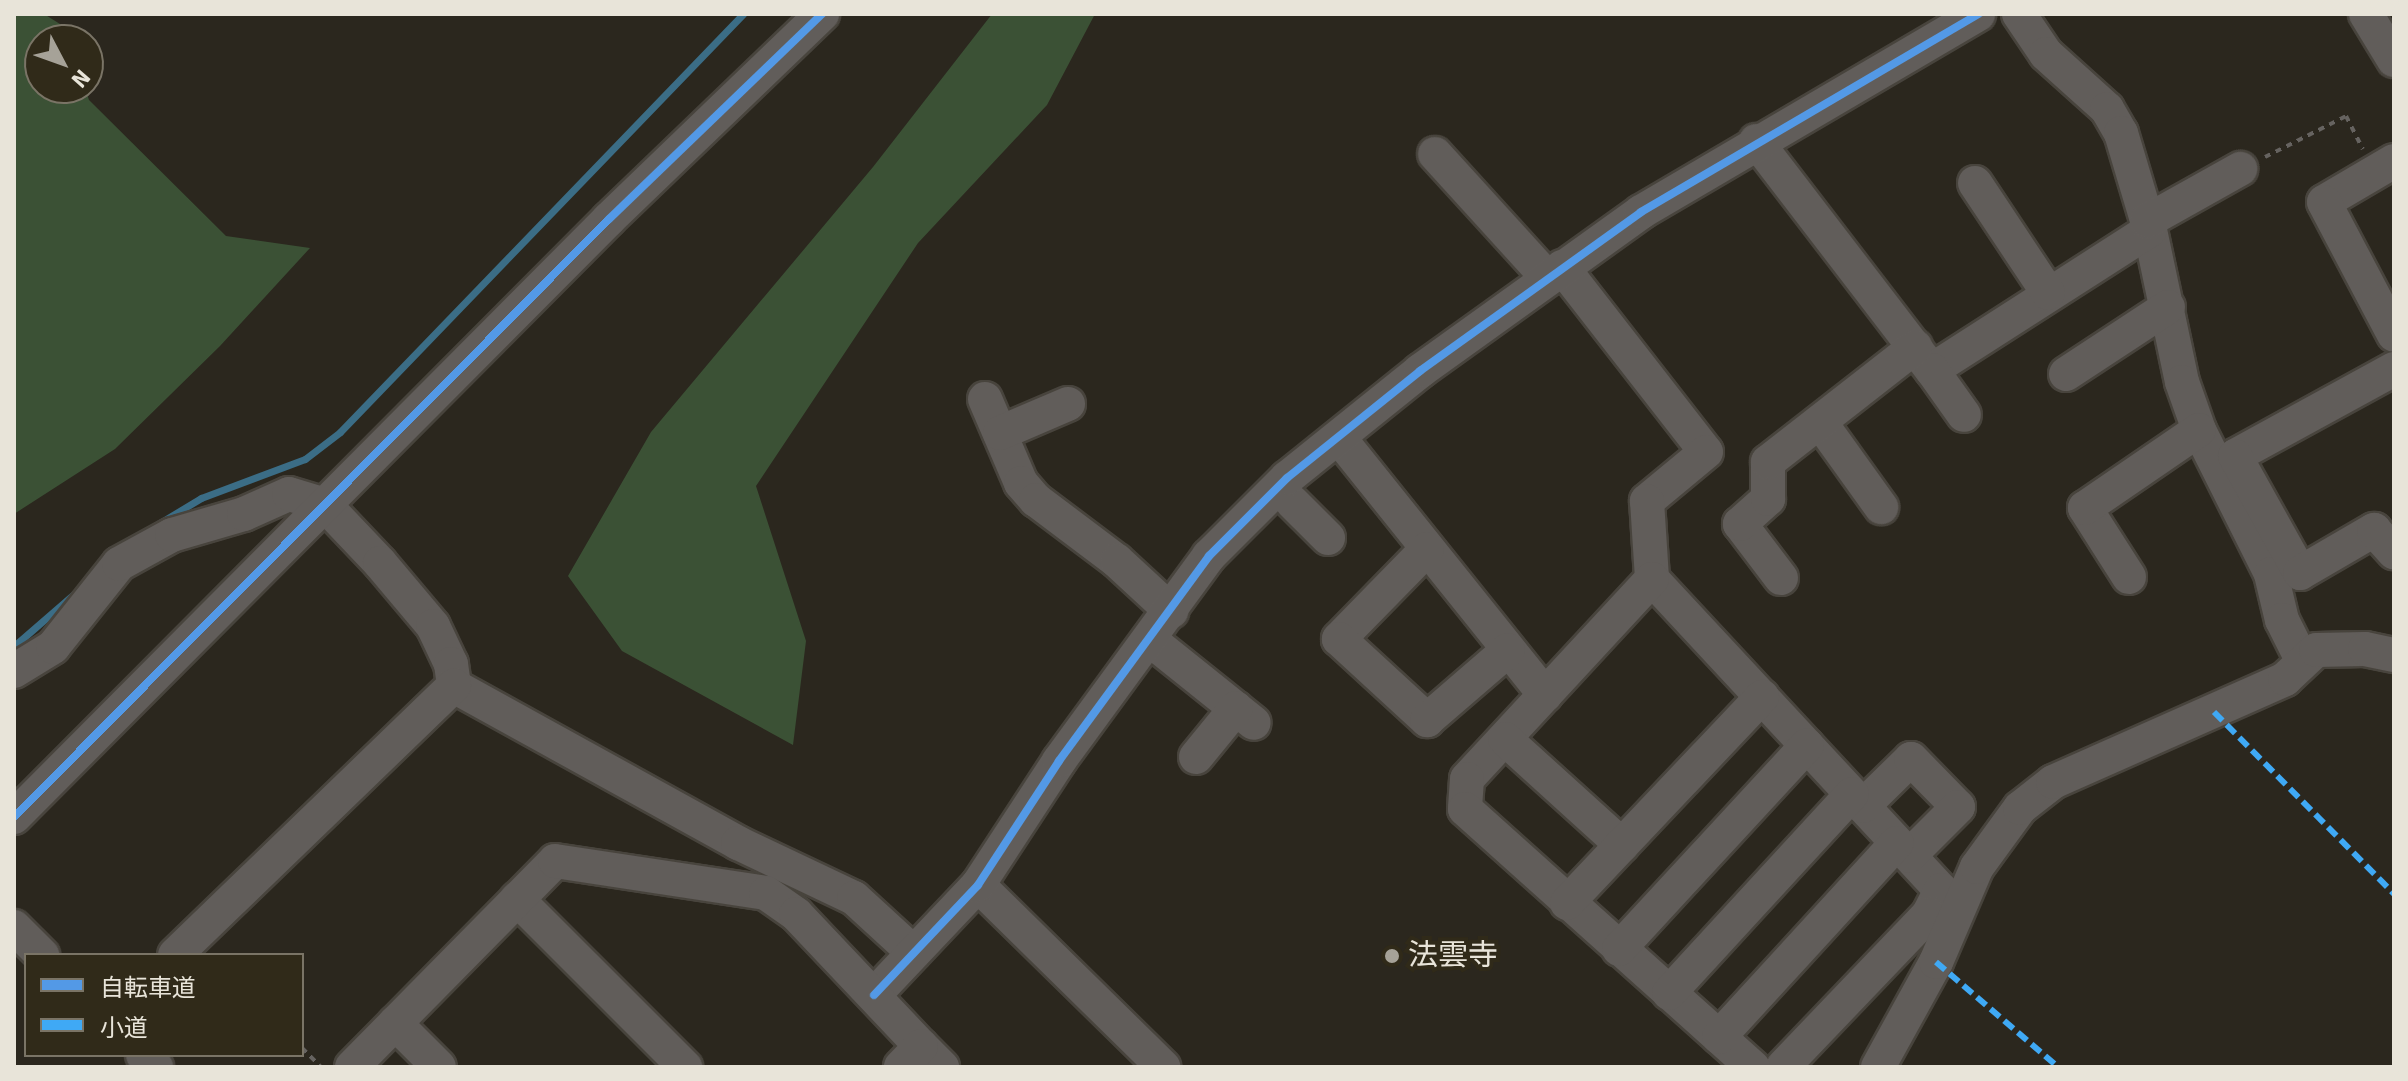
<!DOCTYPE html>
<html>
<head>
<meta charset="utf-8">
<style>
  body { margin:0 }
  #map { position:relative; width:2408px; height:1081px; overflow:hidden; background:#2b271e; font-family:Signika,"Noto Sans JP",sans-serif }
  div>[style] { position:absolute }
  .green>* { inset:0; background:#3b5135 }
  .stream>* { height:7px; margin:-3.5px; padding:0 3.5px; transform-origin:3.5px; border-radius:3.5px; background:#3b6d86 }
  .path>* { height:4px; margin-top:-2px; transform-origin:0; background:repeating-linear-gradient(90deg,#666360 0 6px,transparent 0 12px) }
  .roads { filter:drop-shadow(2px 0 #48443d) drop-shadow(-2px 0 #48443d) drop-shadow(0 2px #48443d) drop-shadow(0 -2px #48443d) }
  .minor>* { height:34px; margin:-17px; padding:0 17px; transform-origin:17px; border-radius:17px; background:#615d5a }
  .quiet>* { height:6px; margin-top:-3px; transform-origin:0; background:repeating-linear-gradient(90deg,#3fa9f5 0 12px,transparent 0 18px) }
  .cycleway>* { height:8px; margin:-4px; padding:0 4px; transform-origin:4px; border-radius:4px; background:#5399e6 }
  .dots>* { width:22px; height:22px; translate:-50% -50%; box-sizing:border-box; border:4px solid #302a19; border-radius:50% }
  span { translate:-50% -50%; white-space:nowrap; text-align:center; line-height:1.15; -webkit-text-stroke:8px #302a19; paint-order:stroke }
  .poi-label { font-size:30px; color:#e8e4d9 }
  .left { translate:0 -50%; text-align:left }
  .frame { position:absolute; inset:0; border:16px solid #e8e4d9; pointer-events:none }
  .legend { position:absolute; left:24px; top:953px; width:280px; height:104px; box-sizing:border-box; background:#302a19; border:2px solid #7a7466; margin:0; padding:10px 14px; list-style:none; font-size:24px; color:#e8e4d9 }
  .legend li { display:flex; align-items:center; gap:16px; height:40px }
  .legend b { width:40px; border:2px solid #7a7466 }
  .north { position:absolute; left:24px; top:24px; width:80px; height:80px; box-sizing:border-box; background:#302a19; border:2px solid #7a7466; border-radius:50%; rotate:131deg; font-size:22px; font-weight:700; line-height:32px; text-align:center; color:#e8e4d9 }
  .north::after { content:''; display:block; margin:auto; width:28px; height:36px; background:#a6a298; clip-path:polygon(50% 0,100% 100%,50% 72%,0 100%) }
</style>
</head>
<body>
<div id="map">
  <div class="green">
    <div style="clip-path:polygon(14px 14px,44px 14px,68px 29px,71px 40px,40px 40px,40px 88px,85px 88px,89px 100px,226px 236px,310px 248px,220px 346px,115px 449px,14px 514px)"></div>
    <div style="clip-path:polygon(992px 14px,1095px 14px,1047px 105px,918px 243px,756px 486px,806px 641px,793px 745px,622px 651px,568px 576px,651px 432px,873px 167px)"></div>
  </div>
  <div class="stream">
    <div style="left:148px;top:530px;width:62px;rotate:-31.1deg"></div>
    <div style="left:201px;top:498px;width:111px;rotate:-20.6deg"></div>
    <div style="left:305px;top:459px;width:44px;rotate:-37.6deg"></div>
    <div style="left:340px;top:432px;width:581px;rotate:-46.05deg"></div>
    <div style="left:14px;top:646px;width:81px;rotate:-41deg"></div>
  </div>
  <div class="path">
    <div style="left:2265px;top:157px;width:91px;rotate:-26.8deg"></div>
    <div style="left:2346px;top:116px;width:37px;rotate:63deg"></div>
    <div style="left:302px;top:1048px;width:27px;rotate:45deg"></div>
  </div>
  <div class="roads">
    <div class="minor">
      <div style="left:2019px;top:14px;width:48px;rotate:56deg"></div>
      <div style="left:2046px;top:54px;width:82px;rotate:42deg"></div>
      <div style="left:2107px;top:109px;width:28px;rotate:60deg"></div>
      <div style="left:2121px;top:133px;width:101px;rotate:73.4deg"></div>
      <div style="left:2150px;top:230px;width:155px;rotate:78.1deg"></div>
      <div style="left:2182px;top:382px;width:51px;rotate:70.5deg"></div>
      <div style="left:2199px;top:430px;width:161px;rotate:63.4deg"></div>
      <div style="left:2271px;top:574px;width:47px;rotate:76.6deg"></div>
      <div style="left:2282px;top:620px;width:45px;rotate:63.4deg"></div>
      <div style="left:2366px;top:14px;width:54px;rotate:58.7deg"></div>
      <div style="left:1756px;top:141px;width:289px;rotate:52.5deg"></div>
      <div style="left:1932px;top:370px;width:259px;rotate:-32.7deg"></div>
      <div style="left:1435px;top:154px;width:168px;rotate:47.7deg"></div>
      <div style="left:2394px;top:161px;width:81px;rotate:149.6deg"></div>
      <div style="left:2324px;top:202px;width:150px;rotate:62.2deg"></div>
      <div style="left:1975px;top:183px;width:132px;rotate:56.4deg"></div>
      <div style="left:2147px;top:221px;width:107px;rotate:-29.2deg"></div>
      <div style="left:1562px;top:267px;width:234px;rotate:52.1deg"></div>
      <div style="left:1706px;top:452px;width:77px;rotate:140.3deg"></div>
      <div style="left:1647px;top:501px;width:78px;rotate:86.3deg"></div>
      <div style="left:1652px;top:579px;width:425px;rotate:47.1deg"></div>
      <div style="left:1941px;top:890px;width:27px;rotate:117deg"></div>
      <div style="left:1929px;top:914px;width:211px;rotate:133.7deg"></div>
      <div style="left:2394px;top:369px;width:181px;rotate:151.3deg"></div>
      <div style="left:2235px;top:456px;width:134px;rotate:60.9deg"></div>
      <div style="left:2300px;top:573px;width:86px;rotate:-30.2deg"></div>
      <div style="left:2374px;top:530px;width:30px;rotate:48deg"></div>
      <div style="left:1932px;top:370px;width:55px;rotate:54.6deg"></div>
      <div style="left:2066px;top:374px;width:122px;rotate:-33.3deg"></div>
      <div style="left:985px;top:399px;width:91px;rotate:66.8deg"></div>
      <div style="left:1021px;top:483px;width:23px;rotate:49deg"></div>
      <div style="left:1036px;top:500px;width:101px;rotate:37deg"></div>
      <div style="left:1117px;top:561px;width:74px;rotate:42.8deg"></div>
      <div style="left:1820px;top:422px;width:105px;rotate:54.3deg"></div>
      <div style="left:1000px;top:433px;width:74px;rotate:-23.1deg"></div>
      <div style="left:1340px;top:439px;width:328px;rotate:51.3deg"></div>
      <div style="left:1292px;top:502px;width:51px;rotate:45deg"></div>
      <div style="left:1427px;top:549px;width:126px;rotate:134.4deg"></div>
      <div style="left:1339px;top:639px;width:120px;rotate:42.6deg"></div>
      <div style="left:1427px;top:720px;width:107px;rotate:-40.8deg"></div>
      <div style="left:2129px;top:577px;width:82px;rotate:-122.5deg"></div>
      <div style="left:2085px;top:508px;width:138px;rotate:-34.4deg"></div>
      <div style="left:1781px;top:578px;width:68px;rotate:-127.2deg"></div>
      <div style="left:1740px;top:524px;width:38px;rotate:-42deg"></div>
      <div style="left:1768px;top:499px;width:37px;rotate:-90deg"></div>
      <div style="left:1768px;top:462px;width:187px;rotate:-38deg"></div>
      <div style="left:1652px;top:579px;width:272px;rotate:132.8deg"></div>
      <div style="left:1467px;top:779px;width:30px;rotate:94deg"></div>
      <div style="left:1465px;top:809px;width:387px;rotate:41.9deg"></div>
      <div style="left:1149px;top:639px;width:134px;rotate:38.7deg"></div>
      <div style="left:14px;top:671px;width:46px;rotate:-31.6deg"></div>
      <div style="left:53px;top:647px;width:106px;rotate:-51.5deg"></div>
      <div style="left:119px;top:564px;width:60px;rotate:-28.7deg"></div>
      <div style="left:172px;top:535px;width:75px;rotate:-16.3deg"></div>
      <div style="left:244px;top:514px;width:49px;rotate:-24deg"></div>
      <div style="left:289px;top:494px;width:38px;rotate:17deg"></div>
      <div style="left:325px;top:505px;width:80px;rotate:46.5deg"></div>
      <div style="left:380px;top:563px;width:82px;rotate:49.9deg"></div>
      <div style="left:433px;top:626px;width:42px;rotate:64.7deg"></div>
      <div style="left:451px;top:664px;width:22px;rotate:82deg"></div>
      <div style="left:454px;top:686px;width:325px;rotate:28.9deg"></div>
      <div style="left:738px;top:843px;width:128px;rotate:25.4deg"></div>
      <div style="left:854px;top:898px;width:81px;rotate:42.5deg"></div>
      <div style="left:1505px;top:739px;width:158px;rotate:42.2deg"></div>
      <div style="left:1196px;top:757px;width:63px;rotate:-50.8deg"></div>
      <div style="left:1863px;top:806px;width:67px;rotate:-44.4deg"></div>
      <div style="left:1911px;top:759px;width:67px;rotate:45.6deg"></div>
      <div style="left:1958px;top:807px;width:69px;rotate:135deg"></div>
      <div style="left:14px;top:817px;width:844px;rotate:-45.14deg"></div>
      <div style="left:609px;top:219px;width:296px;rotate:-43.9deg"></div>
      <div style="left:978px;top:885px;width:260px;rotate:44.5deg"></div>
      <div style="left:517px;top:899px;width:238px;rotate:45deg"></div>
      <div style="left:1567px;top:903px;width:284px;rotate:-46.6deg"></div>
      <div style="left:14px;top:927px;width:40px;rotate:45deg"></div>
      <div style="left:1619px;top:949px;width:277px;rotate:-47.3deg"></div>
      <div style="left:175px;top:955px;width:388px;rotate:-44deg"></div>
      <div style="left:1669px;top:993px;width:270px;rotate:-47.4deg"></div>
      <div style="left:874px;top:995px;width:151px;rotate:-46.6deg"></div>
      <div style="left:978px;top:885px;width:148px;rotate:-56.8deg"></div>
      <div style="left:1059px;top:761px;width:254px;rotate:-53.8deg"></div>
      <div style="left:1209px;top:556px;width:110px;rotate:-45deg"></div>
      <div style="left:1287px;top:478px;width:171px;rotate:-38.8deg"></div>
      <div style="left:1420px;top:371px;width:272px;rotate:-35.7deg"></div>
      <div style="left:1641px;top:212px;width:391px;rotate:-30.4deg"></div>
      <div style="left:395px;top:1023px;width:62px;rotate:45deg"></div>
      <div style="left:1719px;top:1037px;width:263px;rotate:-47.5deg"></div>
      <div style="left:921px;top:1046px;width:30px;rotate:45deg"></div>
      <div style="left:143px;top:1055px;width:18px;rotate:43deg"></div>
      <div style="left:352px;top:1067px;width:289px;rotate:-45.4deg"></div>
      <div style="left:555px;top:861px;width:213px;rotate:8.6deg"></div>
      <div style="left:766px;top:893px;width:37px;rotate:35deg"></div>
      <div style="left:796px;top:914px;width:182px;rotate:46.6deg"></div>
      <div style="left:921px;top:1046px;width:29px;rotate:134deg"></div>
      <div style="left:1878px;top:1067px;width:120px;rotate:-61.1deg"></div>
      <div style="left:1936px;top:962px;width:103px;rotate:-66.7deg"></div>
      <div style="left:1977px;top:867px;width:73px;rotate:-53.9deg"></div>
      <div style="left:2020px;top:808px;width:42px;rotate:-38.2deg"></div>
      <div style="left:2053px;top:782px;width:254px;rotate:-23.9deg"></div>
      <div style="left:2285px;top:679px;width:42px;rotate:-43.1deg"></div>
      <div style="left:2316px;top:650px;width:49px;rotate:-1.2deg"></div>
      <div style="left:2365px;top:649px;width:30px;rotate:12deg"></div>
    </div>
  </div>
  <div class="quiet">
    <div style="left:2214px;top:712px;width:256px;rotate:45.3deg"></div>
    <div style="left:1936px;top:962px;width:161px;rotate:40.7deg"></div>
  </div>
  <div class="cycleway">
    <div style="left:14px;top:817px;width:844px;rotate:-45.14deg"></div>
    <div style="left:609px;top:219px;width:296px;rotate:-43.9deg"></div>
    <div style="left:874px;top:995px;width:151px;rotate:-46.6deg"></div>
    <div style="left:978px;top:885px;width:148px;rotate:-56.8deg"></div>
    <div style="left:1059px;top:761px;width:254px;rotate:-53.8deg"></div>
    <div style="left:1209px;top:556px;width:110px;rotate:-45deg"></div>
    <div style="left:1287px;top:478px;width:171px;rotate:-38.8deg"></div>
    <div style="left:1420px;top:371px;width:272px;rotate:-35.7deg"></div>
    <div style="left:1641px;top:212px;width:391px;rotate:-30.4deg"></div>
  </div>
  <div class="dots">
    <div style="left:1392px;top:956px;background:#a6a298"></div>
  </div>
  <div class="poi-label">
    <span class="left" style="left:1408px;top:956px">法雲寺</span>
  </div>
  <div class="frame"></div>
  <ul class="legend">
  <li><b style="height:10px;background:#5399e6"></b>自転車道</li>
  <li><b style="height:10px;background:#3fa9f5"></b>小道</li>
  </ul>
  <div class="north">N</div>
</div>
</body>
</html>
